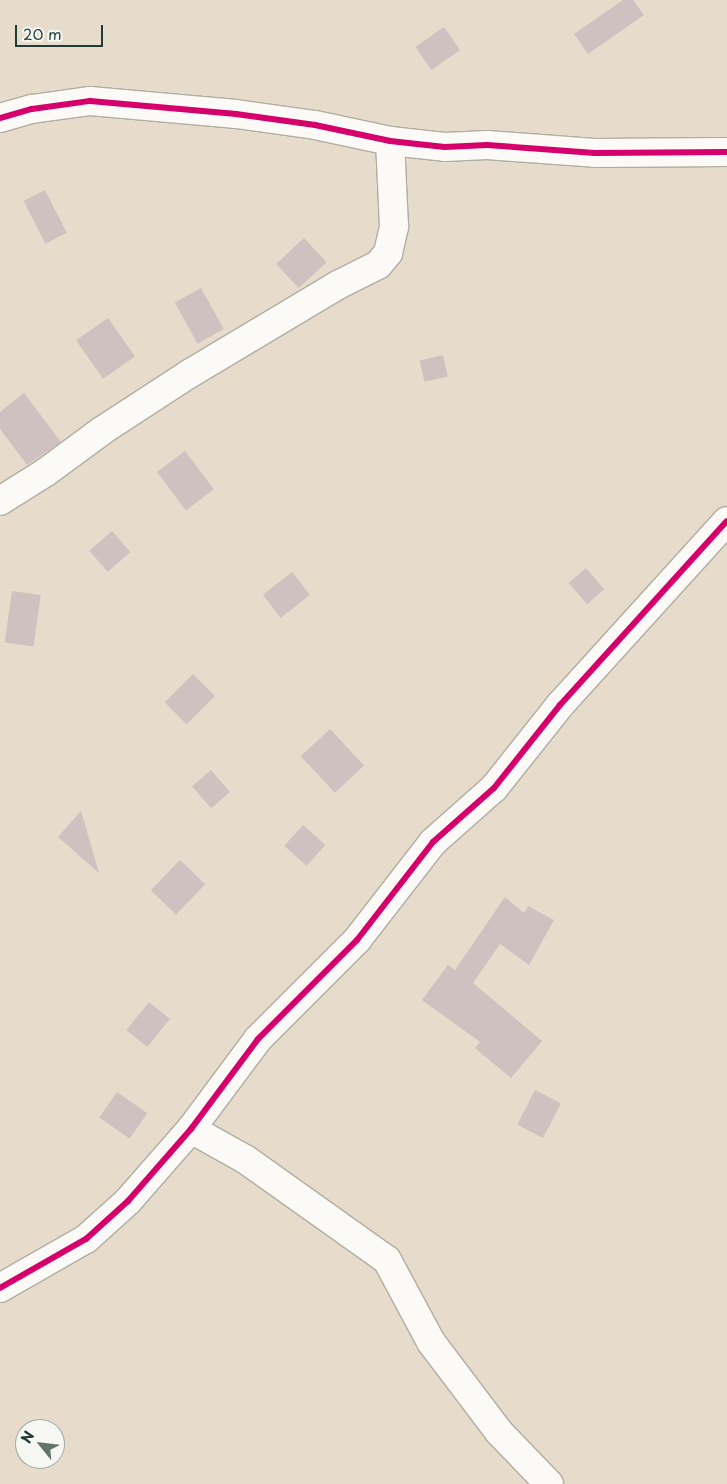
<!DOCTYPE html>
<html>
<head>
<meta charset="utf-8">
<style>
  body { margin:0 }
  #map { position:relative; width:727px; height:1484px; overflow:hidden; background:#e7dbcb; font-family:"Playpen Sans",sans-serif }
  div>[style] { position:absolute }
  .building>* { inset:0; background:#cfc1bf; transform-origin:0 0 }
  .roads { filter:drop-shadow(1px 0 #b1ada2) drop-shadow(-1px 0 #b1ada2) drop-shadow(0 1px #b1ada2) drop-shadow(0 -1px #b1ada2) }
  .minor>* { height:28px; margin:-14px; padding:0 14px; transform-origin:14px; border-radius:14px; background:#fbfaf7 }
  .cycleway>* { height:6px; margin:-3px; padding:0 3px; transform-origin:3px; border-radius:3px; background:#d6006c }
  span { translate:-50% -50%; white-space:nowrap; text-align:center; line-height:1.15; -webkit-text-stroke:4px #f6f6f2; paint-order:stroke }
  .north { position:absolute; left:15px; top:1419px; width:50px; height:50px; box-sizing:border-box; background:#f6f6f2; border:1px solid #a0aca6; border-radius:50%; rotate:299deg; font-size:14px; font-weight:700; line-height:20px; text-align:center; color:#1f3d34 }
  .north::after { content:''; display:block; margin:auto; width:18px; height:22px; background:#657469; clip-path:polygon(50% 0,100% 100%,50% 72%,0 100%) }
  .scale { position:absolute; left:15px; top:25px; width:88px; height:22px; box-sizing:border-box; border:2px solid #1f3d34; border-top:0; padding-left:6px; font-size:15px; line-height:18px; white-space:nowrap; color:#1f3d34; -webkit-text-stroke:4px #f6f6f2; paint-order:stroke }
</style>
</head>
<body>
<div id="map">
  <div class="building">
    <div style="clip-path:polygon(623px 0,633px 0,644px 15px,588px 54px,574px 34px)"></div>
    <div style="left:444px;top:27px;width:28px;height:35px;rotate:55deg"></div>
    <div style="left:45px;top:190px;width:48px;height:24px;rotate:63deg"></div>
    <div style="left:304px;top:238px;width:33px;height:38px;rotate:47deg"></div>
    <div style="left:201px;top:288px;width:47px;height:30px;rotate:61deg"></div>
    <div style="left:108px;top:318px;width:47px;height:39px;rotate:55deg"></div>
    <div style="left:443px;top:355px;width:22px;height:24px;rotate:77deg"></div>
    <div style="clip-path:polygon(24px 393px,61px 442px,27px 465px,0 429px,0 412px)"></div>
    <div style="left:185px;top:451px;width:48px;height:35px;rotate:53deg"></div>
    <div style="left:112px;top:531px;width:28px;height:30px;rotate:49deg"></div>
    <div style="left:586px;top:568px;width:28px;height:23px;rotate:49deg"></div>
    <div style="left:292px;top:572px;width:29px;height:37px;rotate:52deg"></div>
    <div style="left:12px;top:591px;width:29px;height:52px;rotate:8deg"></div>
    <div style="left:193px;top:674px;width:31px;height:40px;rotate:45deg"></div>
    <div style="left:330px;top:729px;width:50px;height:40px;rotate:47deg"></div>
    <div style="left:211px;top:770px;width:29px;height:25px;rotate:49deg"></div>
    <div style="clip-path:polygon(81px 811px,99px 873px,58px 837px)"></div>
    <div style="left:303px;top:825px;width:30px;height:28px;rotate:42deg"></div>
    <div style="left:180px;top:860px;width:35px;height:42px;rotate:44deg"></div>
    <div style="clip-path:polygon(505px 897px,524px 913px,528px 906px,554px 920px,529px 965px,500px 944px,473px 983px,542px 1041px,511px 1078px,475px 1048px,480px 1042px,422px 1000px,448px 965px,455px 970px)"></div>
    <div style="left:149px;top:1002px;width:27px;height:36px;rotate:39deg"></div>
    <div style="left:535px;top:1090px;width:29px;height:39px;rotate:27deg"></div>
    <div style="left:117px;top:1092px;width:37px;height:31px;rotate:35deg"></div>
  </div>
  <div class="roads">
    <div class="minor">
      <div style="left:0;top:118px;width:33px;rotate:-16deg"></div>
      <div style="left:32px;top:109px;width:59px;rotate:-7.9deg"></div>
      <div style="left:90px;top:101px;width:147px;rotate:5.1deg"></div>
      <div style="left:236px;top:114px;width:80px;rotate:7.9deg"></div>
      <div style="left:315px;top:125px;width:77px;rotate:12deg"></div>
      <div style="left:390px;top:141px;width:55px;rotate:6.2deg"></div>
      <div style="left:445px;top:147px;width:42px;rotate:-2.7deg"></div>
      <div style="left:487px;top:145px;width:108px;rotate:4.2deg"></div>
      <div style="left:595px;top:153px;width:132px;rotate:-0.4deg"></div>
      <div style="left:0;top:501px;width:54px;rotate:-32.2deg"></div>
      <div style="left:46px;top:472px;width:71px;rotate:-36.4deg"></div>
      <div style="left:103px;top:430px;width:103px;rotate:-33.1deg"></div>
      <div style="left:189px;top:374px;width:174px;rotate:-30.9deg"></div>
      <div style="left:338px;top:285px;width:45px;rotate:-26.6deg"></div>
      <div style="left:378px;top:265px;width:16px;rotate:-50deg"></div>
      <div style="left:388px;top:253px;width:28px;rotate:-77deg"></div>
      <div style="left:394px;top:226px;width:85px;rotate:-92.7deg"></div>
      <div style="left:191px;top:1129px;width:62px;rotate:29.1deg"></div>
      <div style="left:245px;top:1159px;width:174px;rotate:35.4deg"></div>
      <div style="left:387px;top:1260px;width:93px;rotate:61.8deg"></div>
      <div style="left:431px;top:1342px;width:113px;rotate:52.9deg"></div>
      <div style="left:499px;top:1432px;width:72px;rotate:46.1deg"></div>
      <div style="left:0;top:1288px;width:99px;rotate:-29.7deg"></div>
      <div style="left:86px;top:1239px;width:57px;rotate:-42.1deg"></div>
      <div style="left:128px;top:1201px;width:96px;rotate:-48.8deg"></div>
      <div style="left:191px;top:1129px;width:112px;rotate:-53.3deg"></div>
      <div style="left:258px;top:1039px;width:140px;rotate:-45deg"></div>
      <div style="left:357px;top:940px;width:124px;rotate:-52.2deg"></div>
      <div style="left:433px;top:842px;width:81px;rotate:-41.5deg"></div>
      <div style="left:494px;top:788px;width:106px;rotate:-51.5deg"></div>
      <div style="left:560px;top:705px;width:248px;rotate:-47.8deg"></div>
    </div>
  </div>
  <div class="cycleway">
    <div style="left:0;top:118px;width:33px;rotate:-16deg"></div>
    <div style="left:32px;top:109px;width:59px;rotate:-7.9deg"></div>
    <div style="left:90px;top:101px;width:147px;rotate:5.1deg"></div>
    <div style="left:236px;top:114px;width:80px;rotate:7.9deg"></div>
    <div style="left:315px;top:125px;width:77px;rotate:12deg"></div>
    <div style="left:390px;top:141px;width:55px;rotate:6.2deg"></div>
    <div style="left:445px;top:147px;width:42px;rotate:-2.7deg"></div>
    <div style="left:487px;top:145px;width:108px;rotate:4.2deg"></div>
    <div style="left:595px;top:153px;width:132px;rotate:-0.4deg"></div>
    <div style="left:0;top:1288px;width:99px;rotate:-29.7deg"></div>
    <div style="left:86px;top:1239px;width:57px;rotate:-42.1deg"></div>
    <div style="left:128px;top:1201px;width:96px;rotate:-48.8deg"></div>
    <div style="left:191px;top:1129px;width:112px;rotate:-53.3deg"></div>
    <div style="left:258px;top:1039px;width:140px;rotate:-45deg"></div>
    <div style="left:357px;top:940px;width:124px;rotate:-52.2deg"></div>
    <div style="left:433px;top:842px;width:81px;rotate:-41.5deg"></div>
    <div style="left:494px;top:788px;width:106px;rotate:-51.5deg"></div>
    <div style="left:560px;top:705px;width:248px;rotate:-47.8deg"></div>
  </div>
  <div class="north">N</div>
  <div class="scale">20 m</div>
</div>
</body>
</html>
